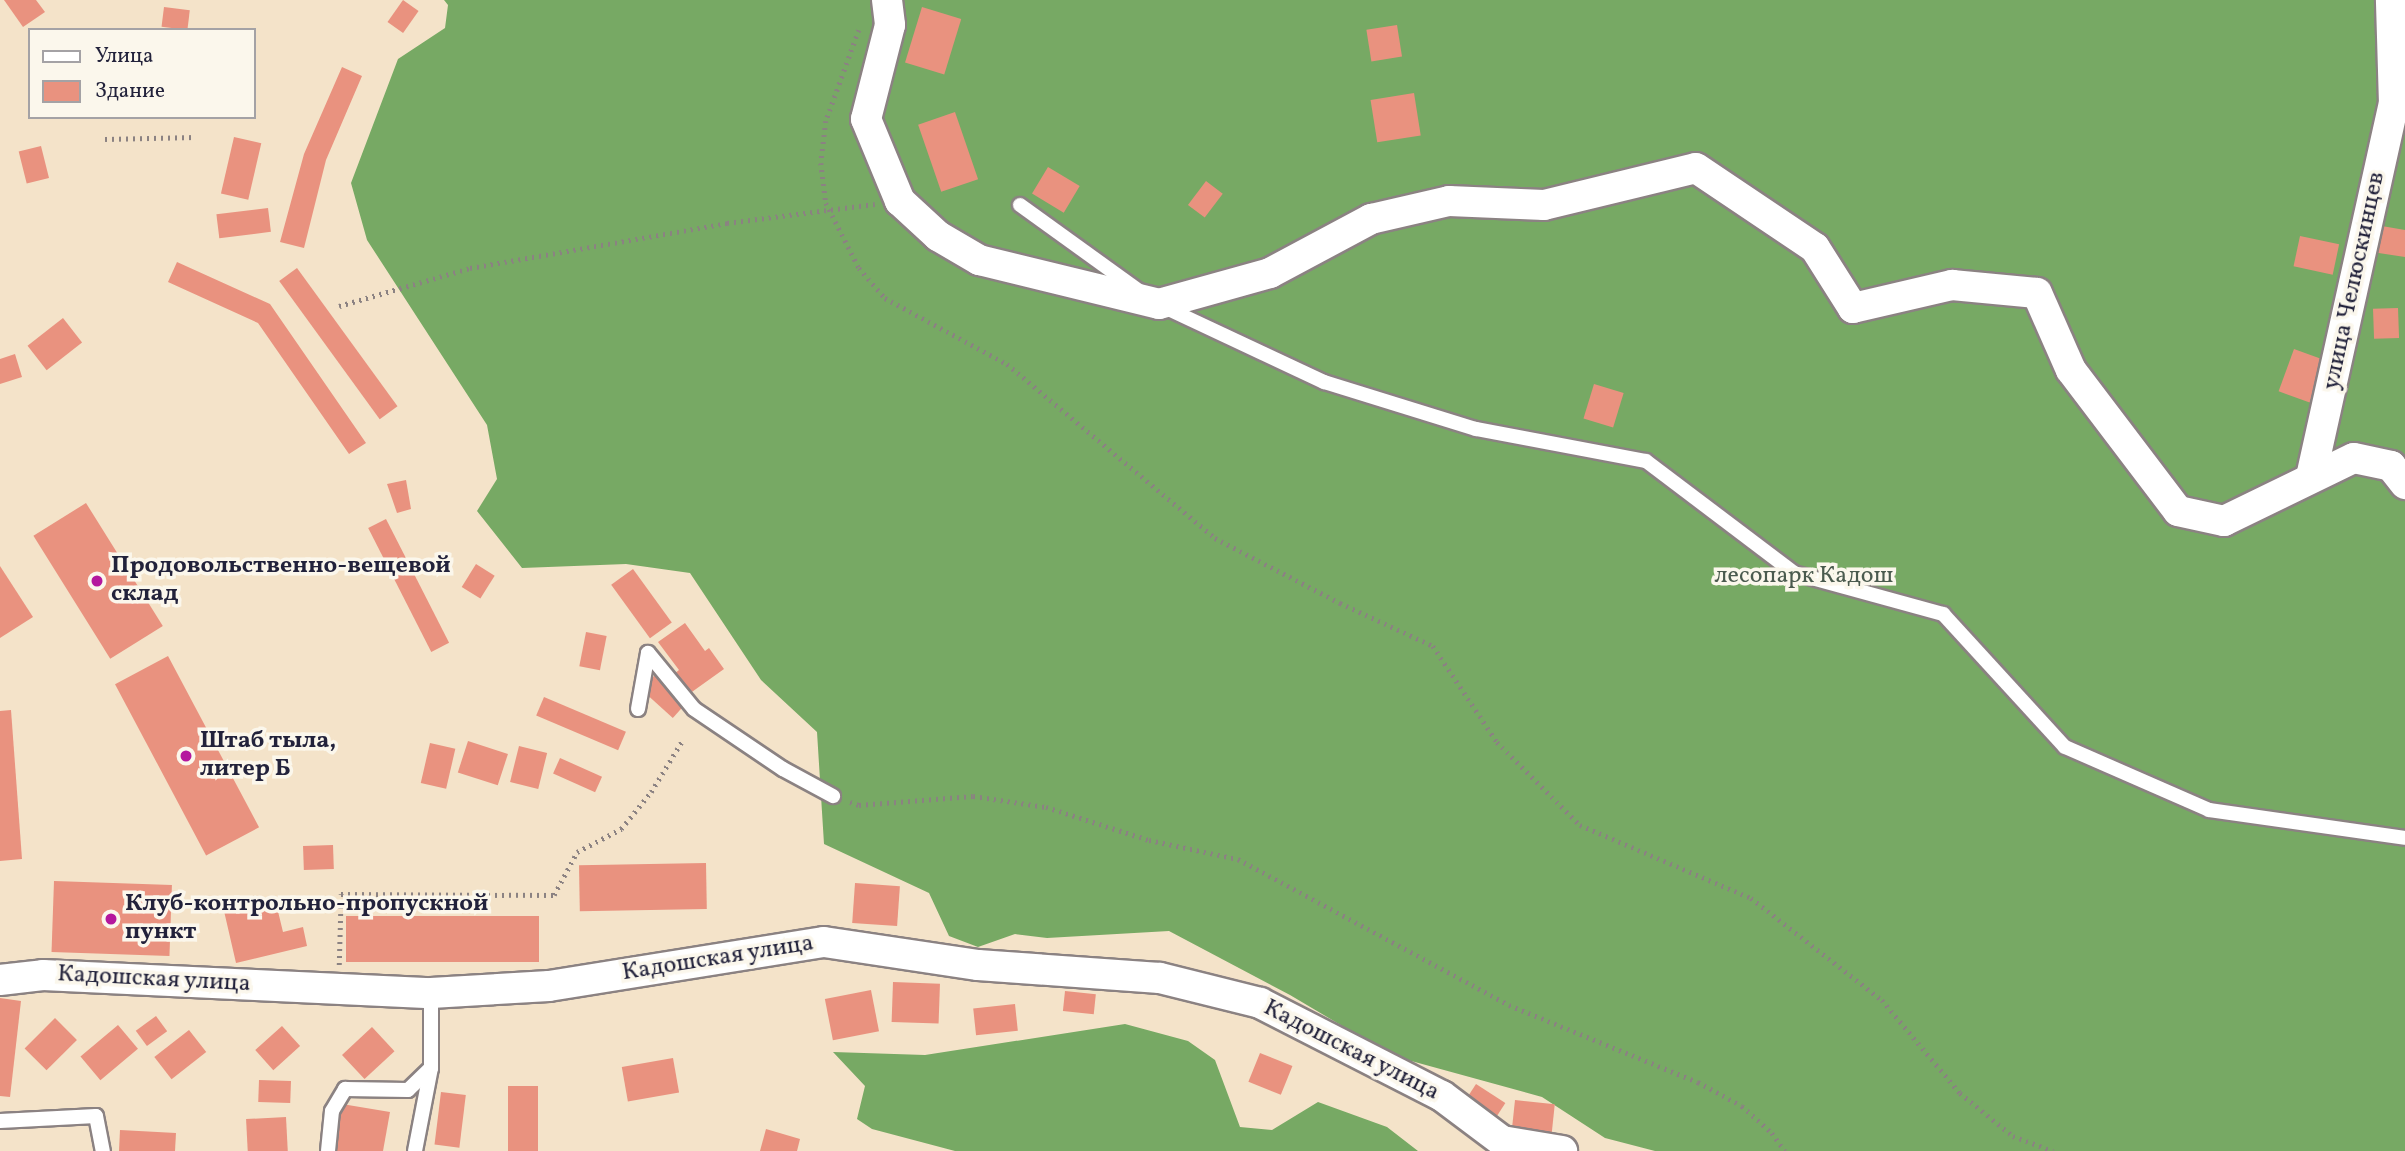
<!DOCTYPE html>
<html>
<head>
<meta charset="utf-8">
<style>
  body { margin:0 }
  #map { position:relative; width:2405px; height:1151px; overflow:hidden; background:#f4e3c9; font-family:Vollkorn,serif }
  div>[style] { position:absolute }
  .forest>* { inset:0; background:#77a964 }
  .building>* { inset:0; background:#e9927f; transform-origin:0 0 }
  .path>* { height:4.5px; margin-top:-2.25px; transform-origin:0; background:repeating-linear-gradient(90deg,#8b8282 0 2px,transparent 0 7px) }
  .roads { filter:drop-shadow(2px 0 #8b8282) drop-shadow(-2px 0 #8b8282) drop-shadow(0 2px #8b8282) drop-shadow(0 -2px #8b8282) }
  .service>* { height:14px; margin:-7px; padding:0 7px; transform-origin:7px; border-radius:7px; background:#fff }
  .minor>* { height:30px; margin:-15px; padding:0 15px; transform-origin:15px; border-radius:15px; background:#fff }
  .dots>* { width:19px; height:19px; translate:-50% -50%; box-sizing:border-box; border:4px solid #fbf7ec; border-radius:50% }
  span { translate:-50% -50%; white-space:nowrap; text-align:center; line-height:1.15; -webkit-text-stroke:7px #fbf7ec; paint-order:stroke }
  .street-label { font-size:24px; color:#22223b }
  .poi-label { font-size:24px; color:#22223b; font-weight:700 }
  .left { translate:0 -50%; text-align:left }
  .park-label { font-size:24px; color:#4a5a4e }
  .legend { position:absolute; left:28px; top:28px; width:228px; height:91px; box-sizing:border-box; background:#fbf7ec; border:2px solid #a4a2a5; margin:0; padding:9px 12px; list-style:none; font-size:21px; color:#22223b }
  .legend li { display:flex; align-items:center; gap:14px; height:35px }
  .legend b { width:35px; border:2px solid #a4a2a5 }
</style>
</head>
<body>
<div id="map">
  <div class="forest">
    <div style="clip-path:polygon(444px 0,2405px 0,2405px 1151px,1655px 1151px,1605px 1138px,1542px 1097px,1393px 1056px,1290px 995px,1169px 931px,1047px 938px,1015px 934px,978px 947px,949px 936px,929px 893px,824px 844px,817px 732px,761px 680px,690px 573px,626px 564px,522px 568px,477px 511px,497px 479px,487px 425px,367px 240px,351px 183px,398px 59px,445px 28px,448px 5px)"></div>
    <div style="clip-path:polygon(1125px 1024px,1188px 1041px,1215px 1060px,1240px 1127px,1272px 1130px,1318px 1102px,1387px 1127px,1418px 1151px,955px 1151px,872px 1129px,857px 1119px,865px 1086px,833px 1052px,925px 1055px)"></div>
  </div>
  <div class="building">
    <div style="clip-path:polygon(4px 0,36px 0,45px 12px,23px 27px)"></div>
    <div style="left:403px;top:0;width:19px;height:27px;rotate:35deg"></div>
    <div style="left:164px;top:7px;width:26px;height:20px;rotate:7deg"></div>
    <div style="left:922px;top:7px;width:41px;height:58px;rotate:17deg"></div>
    <div style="left:1397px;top:25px;width:32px;height:31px;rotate:81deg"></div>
    <div style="clip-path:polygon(342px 67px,362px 76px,326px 160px,304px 248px,280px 242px,304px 154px)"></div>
    <div style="left:1414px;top:93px;width:43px;height:44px;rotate:81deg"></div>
    <div style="left:955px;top:112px;width:71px;height:39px;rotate:71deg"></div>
    <div style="left:234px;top:137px;width:28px;height:58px;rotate:13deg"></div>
    <div style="left:41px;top:146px;width:33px;height:23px;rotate:76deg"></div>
    <div style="left:1048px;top:167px;width:37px;height:31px;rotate:31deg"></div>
    <div style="left:1206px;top:181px;width:21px;height:30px;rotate:37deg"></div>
    <div style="left:268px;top:208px;width:24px;height:52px;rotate:83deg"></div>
    <div style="clip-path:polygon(2376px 225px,2405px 230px,2405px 257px,2372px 252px)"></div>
    <div style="left:2300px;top:236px;width:40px;height:31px;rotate:12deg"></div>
    <div style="clip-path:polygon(177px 262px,270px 304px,366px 443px,349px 454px,258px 323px,168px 282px)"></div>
    <div style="left:297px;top:268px;width:171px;height:22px;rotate:54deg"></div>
    <div style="left:2398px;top:308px;width:30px;height:25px;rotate:88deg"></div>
    <div style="left:63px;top:318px;width:31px;height:45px;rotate:52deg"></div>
    <div style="left:2294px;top:349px;width:33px;height:45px;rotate:20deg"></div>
    <div style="clip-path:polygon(15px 354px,22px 377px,0 384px,0 359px)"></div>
    <div style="left:1594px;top:384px;width:31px;height:36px;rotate:17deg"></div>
    <div style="clip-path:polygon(406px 480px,411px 509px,397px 513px,387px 484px)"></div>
    <div style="left:86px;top:503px;width:145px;height:62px;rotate:58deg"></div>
    <div style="left:386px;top:519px;width:139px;height:20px;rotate:63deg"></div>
    <div style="left:476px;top:564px;width:22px;height:27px;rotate:32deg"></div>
    <div style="clip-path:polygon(0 566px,33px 617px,0 638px)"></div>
    <div style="left:633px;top:569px;width:66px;height:27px;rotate:54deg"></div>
    <div style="clip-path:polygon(685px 623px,705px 651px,709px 648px,724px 669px,689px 694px,674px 674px,679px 670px,658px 642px)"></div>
    <div style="left:586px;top:632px;width:21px;height:35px;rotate:11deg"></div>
    <div style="left:168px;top:656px;width:194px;height:60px;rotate:62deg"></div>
    <div style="left:655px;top:675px;width:42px;height:20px;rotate:42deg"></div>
    <div style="left:544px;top:697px;width:89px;height:20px;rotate:23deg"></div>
    <div style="clip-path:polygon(11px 710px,22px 859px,0 861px,0 711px)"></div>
    <div style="left:468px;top:741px;width:42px;height:33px;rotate:18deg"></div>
    <div style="left:430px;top:743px;width:26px;height:41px;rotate:13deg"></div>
    <div style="left:519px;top:746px;width:29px;height:37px;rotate:14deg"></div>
    <div style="left:560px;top:758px;width:46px;height:17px;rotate:24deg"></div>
    <div style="left:333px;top:845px;width:24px;height:30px;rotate:88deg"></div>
    <div style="left:706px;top:863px;width:46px;height:127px;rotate:89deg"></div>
    <div style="left:54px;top:881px;width:118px;height:71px;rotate:2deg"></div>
    <div style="left:855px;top:883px;width:45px;height:40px;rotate:4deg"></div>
    <div style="clip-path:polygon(275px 899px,283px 932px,303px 927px,307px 946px,236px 963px,224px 911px)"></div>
    <div style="left:539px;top:916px;width:46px;height:193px;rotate:90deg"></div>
    <div style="left:893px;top:982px;width:47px;height:40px;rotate:2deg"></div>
    <div style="left:871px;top:990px;width:42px;height:47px;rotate:79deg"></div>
    <div style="left:1065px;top:991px;width:31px;height:20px;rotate:6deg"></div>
    <div style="clip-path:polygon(0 998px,21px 1001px,10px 1097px,0 1096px)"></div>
    <div style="left:1015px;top:1004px;width:27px;height:42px;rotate:84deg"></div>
    <div style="left:156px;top:1016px;width:19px;height:25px;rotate:54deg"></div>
    <div style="left:55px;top:1018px;width:31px;height:43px;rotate:45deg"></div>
    <div style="left:118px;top:1025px;width:31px;height:49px;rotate:50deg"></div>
    <div style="left:282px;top:1026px;width:27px;height:36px;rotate:48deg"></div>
    <div style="left:372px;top:1027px;width:33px;height:41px;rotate:47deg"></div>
    <div style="left:189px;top:1030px;width:28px;height:44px;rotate:52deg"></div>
    <div style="left:1260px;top:1053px;width:35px;height:31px;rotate:22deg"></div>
    <div style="left:673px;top:1058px;width:35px;height:52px;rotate:80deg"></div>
    <div style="left:259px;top:1080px;width:32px;height:22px;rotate:2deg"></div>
    <div style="left:1476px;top:1084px;width:35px;height:22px;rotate:33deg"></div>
    <div style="left:508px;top:1086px;width:30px;height:65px"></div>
    <div style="left:441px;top:1092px;width:25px;height:53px;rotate:7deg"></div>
    <div style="left:1515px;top:1100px;width:40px;height:31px;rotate:6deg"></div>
    <div style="clip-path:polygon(342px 1104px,390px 1112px,383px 1151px,334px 1151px)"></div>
    <div style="left:286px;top:1117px;width:34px;height:40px;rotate:87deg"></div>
    <div style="clip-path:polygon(766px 1129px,800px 1139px,797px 1151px,760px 1151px)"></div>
    <div style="clip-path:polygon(120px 1130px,176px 1133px,175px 1151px,119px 1151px)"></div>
  </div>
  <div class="path">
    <div style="left:859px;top:30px;width:97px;rotate:109.9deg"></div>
    <div style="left:826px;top:121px;width:42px;rotate:96.8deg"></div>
    <div style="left:821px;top:163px;width:40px;rotate:82.9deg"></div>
    <div style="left:826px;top:203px;width:73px;rotate:63.1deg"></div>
    <div style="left:859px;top:268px;width:40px;rotate:49deg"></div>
    <div style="left:885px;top:298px;width:139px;rotate:28.4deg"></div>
    <div style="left:1007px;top:364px;width:271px;rotate:39.9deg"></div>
    <div style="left:1215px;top:538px;width:141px;rotate:27.5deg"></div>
    <div style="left:1340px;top:603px;width:102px;rotate:24.8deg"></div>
    <div style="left:1433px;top:646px;width:115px;rotate:56.3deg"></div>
    <div style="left:1497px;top:742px;width:117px;rotate:45deg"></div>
    <div style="left:1580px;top:825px;width:186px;rotate:23.1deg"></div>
    <div style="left:1751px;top:898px;width:166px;rotate:37.9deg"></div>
    <div style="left:1882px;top:1000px;width:121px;rotate:50deg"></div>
    <div style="left:1960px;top:1093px;width:68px;rotate:39.1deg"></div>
    <div style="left:2013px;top:1136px;width:43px;rotate:20.6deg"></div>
    <div style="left:105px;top:139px;width:91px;rotate:-1.3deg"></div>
    <div style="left:339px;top:306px;width:136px;rotate:-16.2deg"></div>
    <div style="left:470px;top:268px;width:261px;rotate:-9.9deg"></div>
    <div style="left:727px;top:223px;width:149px;rotate:-7.3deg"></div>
    <div style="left:850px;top:802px;width:9px;rotate:18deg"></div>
    <div style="left:859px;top:805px;width:114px;rotate:-4.5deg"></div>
    <div style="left:973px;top:796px;width:74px;rotate:8.6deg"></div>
    <div style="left:1046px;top:807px;width:108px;rotate:17.8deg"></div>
    <div style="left:1149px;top:840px;width:91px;rotate:12.1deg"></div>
    <div style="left:1238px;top:859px;width:308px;rotate:28.3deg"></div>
    <div style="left:1509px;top:1005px;width:204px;rotate:22.2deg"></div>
    <div style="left:1698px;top:1082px;width:50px;rotate:28.6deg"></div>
    <div style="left:1742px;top:1106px;width:40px;rotate:42deg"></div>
    <div style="left:1772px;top:1133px;width:22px;rotate:54deg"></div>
    <div style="left:339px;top:965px;width:71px;rotate:-88.4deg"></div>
    <div style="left:341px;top:894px;width:213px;rotate:0.3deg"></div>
    <div style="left:554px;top:895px;width:49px;rotate:-61.9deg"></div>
    <div style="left:577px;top:852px;width:50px;rotate:-27.6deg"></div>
    <div style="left:621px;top:829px;width:48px;rotate:-51deg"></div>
    <div style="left:651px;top:792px;width:60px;rotate:-58.7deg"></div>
  </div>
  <div class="roads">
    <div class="service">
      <div style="left:1020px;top:205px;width:145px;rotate:35.8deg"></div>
      <div style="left:1164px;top:307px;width:177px;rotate:25.1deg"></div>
      <div style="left:1324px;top:382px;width:159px;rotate:17.2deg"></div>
      <div style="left:1476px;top:429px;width:173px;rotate:10.7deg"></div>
      <div style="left:1646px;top:461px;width:186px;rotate:37.1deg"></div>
      <div style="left:1794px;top:573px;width:155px;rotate:15.4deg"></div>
      <div style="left:1943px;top:614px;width:180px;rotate:47.5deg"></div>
      <div style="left:2065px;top:747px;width:157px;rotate:23.6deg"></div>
      <div style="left:2209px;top:810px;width:198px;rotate:8.1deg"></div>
      <div style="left:638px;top:709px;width:57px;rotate:-79.9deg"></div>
      <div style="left:648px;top:653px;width:72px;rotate:50.6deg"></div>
      <div style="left:694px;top:709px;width:107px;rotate:34deg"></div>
      <div style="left:783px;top:769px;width:57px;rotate:28.4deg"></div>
      <div style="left:0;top:1121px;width:96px;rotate:-3deg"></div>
      <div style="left:96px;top:1116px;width:36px;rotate:79deg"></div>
      <div style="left:328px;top:1151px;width:40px;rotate:-84.3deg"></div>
      <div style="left:332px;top:1111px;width:26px;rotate:-59deg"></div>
      <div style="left:345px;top:1089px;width:63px;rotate:0.9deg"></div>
      <div style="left:408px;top:1090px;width:32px;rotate:-44deg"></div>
      <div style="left:431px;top:1068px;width:75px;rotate:-90deg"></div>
      <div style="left:415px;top:1151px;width:85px;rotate:-79.1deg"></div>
    </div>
    <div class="minor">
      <div style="left:887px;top:0;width:25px;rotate:83deg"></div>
      <div style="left:890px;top:25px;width:97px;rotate:104.3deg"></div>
      <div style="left:866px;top:119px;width:89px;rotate:67.5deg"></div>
      <div style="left:900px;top:201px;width:52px;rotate:42.6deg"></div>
      <div style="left:938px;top:236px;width:48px;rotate:30.3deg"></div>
      <div style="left:979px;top:260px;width:185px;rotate:13.7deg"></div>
      <div style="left:1159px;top:304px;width:115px;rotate:-15.6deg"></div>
      <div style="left:1270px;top:273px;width:115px;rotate:-28.1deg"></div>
      <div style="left:1371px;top:219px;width:80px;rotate:-13deg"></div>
      <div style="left:1449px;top:201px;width:95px;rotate:2.4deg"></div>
      <div style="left:1544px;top:205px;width:156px;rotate:-13.7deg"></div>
      <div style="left:1696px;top:168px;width:143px;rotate:33.9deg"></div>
      <div style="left:1815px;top:248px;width:71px;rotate:57.7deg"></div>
      <div style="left:1853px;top:308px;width:102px;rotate:-13.1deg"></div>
      <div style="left:1952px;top:285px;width:85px;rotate:5.4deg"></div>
      <div style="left:2037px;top:293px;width:84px;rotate:66.2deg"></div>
      <div style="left:2071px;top:370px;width:177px;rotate:52.8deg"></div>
      <div style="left:2178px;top:511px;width:47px;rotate:12.3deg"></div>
      <div style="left:2224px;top:521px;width:144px;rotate:-25.9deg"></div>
      <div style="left:2354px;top:458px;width:38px;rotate:12deg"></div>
      <div style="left:2391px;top:466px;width:23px;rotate:52deg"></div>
      <div style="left:2311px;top:477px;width:382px;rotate:-77.5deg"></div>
      <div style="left:2394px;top:104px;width:104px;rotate:-91.7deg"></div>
      <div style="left:0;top:980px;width:43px;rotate:-6.6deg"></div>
      <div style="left:43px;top:975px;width:388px;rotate:2.7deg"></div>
      <div style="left:431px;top:993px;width:118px;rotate:-3.4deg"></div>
      <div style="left:549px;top:986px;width:278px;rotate:-9.1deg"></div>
      <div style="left:824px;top:942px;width:156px;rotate:8.5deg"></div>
      <div style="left:978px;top:965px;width:182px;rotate:4.1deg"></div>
      <div style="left:1160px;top:978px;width:103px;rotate:14deg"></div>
      <div style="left:1260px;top:1003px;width:204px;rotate:27.1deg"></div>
      <div style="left:1442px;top:1096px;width:75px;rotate:36.9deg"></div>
      <div style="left:1502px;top:1141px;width:61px;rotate:9.5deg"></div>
    </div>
  </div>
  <div class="dots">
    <div style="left:97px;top:581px;background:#b5179e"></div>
    <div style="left:186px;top:756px;background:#b5179e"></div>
    <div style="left:111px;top:919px;background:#b5179e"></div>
  </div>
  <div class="street-label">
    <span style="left:2355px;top:281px;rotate:-78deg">улица Челюскинцев</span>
    <span style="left:718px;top:959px;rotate:-9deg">Кадошская улица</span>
    <span style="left:154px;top:980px;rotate:3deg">Кадошская улица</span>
    <span style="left:1351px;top:1051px;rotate:27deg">Кадошская улица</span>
  </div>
  <div class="poi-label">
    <span class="left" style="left:111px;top:581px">Продовольственно-вещевой<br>склад</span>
    <span class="left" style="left:200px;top:756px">Штаб тыла,<br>литер Б</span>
    <span class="left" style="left:125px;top:919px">Клуб-контрольно-пропускной<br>пункт</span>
  </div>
  <div class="park-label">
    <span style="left:1804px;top:577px">лесопарк Кадош</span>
  </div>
  <ul class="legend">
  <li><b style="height:9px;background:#fff"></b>Улица</li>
  <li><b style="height:19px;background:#e9927f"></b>Здание</li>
  </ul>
</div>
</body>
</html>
